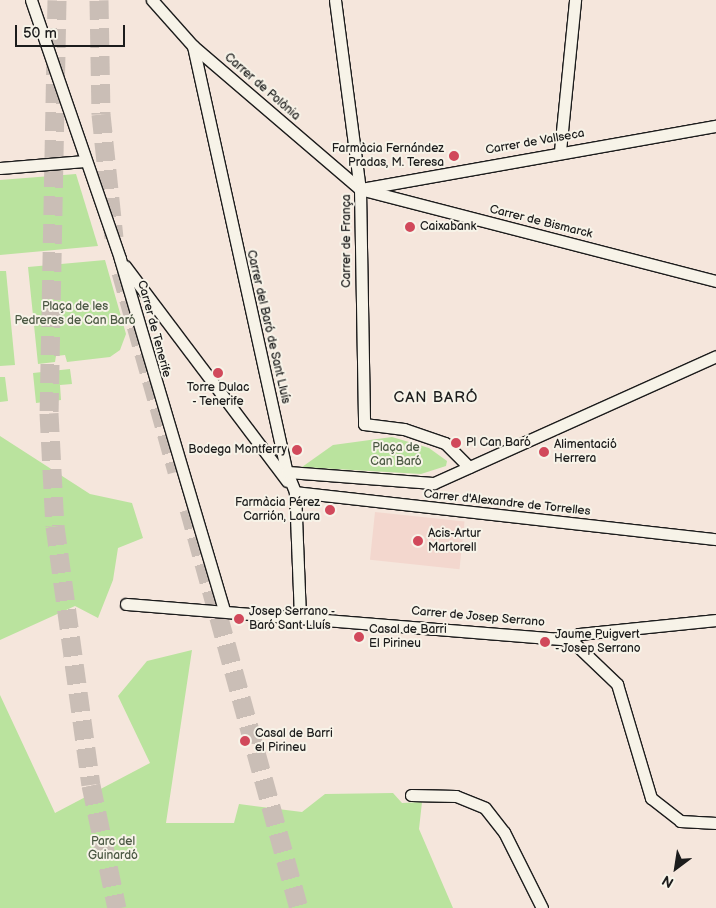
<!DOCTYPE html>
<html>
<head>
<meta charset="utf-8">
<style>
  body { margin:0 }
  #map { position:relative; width:716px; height:908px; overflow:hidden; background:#f5e6dc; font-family:"Balsamiq Sans",sans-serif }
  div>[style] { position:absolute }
  .built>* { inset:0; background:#f3d7ce; transform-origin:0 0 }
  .green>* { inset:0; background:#bae39e }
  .primary-tunnel>* { height:19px; margin-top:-9.5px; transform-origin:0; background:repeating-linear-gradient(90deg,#cabeb6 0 19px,transparent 0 28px) }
  .roads { filter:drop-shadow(1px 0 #1c1c1c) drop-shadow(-1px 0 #1c1c1c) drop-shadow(0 1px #1c1c1c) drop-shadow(0 -1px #1c1c1c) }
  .minor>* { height:11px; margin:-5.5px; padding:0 5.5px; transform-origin:5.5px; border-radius:5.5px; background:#f7f3e8 }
  .dots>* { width:14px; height:14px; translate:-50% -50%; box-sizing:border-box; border:2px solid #f7f3e8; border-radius:50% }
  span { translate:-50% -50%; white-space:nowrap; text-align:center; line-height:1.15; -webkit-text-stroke:4px #f7f3e8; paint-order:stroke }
  .street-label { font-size:12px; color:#1c1c1c }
  .poi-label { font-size:12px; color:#1c1c1c }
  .right { translate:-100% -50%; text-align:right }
  .left { translate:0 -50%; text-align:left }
  .park-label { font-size:12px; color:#4b5843 }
  .quarter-label { font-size:15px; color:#1c1c1c; letter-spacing:1px }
  .north { position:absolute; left:651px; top:843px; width:50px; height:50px; -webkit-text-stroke:4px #f7f3e8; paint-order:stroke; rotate:211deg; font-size:14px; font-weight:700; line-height:20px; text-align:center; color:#1c1c1c }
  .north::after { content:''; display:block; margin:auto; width:18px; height:22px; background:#1c1c1c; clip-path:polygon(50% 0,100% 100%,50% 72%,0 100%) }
  .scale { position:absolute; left:15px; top:25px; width:110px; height:22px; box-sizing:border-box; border:2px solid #1c1c1c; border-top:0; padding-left:6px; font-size:15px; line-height:18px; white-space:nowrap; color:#1c1c1c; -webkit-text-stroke:4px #f7f3e8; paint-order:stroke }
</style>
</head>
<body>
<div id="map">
  <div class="built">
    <div style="left:375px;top:512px;width:90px;height:48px;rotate:6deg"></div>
  </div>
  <div class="green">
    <div style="clip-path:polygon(76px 174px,98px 246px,0 255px,0 180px)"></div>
    <div style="clip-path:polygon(105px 260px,126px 334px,120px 350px,110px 357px,67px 362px,65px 355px,56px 356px,55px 362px,38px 364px,28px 267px)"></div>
    <div style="clip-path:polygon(0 271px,6px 271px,15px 365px,0 366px)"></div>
    <div style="clip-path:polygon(70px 369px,72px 384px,60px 385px,61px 400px,36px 403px,33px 373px)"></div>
    <div style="clip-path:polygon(0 377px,5px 377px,8px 401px,0 402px)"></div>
    <div style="clip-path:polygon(0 436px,90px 494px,132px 503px,143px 538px,118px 548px,113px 580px,98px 618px,75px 606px,0 640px)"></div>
    <div style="clip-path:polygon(392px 437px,429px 448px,447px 461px,446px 466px,421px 474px,302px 467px,333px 445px)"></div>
    <div style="clip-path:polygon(192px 650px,166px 823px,234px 823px,239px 804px,302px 812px,325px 794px,393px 793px,402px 803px,422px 802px,419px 829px,453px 908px,0 908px,0 695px,55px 813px,150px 763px,118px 696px,147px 661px)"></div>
  </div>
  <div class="primary-tunnel">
    <div style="left:57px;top:0;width:413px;rotate:91.1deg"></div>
    <div style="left:49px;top:413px;width:113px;rotate:87deg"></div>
    <div style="left:55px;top:526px;width:261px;rotate:82.1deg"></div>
    <div style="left:91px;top:785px;width:126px;rotate:78.1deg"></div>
    <div style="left:99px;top:0;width:114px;rotate:89deg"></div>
    <div style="left:101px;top:114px;width:124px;rotate:84deg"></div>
    <div style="left:121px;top:272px;width:207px;rotate:74.3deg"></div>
    <div style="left:189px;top:509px;width:414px;rotate:74.6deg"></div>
  </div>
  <div class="roads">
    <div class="minor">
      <div style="left:31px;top:0;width:274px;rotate:71deg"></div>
      <div style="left:120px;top:259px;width:366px;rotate:73.5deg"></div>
      <div style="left:152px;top:0;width:62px;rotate:48.3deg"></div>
      <div style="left:193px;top:46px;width:220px;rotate:40.6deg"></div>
      <div style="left:360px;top:189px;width:368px;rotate:14.5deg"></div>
      <div style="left:335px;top:0;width:191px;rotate:82.5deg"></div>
      <div style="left:360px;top:189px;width:235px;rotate:89deg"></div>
      <div style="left:364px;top:424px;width:40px;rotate:7.1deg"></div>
      <div style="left:404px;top:429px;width:43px;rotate:18.9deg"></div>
      <div style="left:445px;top:443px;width:34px;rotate:45deg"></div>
      <div style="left:193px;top:46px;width:436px;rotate:77.6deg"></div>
      <div style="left:287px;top:472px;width:22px;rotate:68deg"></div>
      <div style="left:295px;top:492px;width:124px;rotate:87.7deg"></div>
      <div style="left:560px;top:151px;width:152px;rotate:-84.3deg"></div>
      <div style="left:0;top:168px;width:85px;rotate:-4.7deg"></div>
      <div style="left:361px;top:189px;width:361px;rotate:-10.1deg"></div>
      <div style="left:125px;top:266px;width:269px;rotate:53deg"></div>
      <div style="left:287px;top:472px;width:147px;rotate:4.3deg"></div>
      <div style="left:434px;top:483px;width:309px;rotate:-24.2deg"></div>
      <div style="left:295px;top:492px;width:424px;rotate:6.4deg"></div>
      <div style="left:126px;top:604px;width:446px;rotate:4.6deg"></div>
      <div style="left:571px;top:640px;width:64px;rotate:43.7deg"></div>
      <div style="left:617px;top:684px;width:119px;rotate:73.4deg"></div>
      <div style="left:651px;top:798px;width:37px;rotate:38deg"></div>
      <div style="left:680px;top:821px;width:36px;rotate:3deg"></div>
      <div style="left:571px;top:640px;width:10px;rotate:-37deg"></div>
      <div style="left:579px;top:634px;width:138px;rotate:-5.8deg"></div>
      <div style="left:411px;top:795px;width:45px;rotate:1.3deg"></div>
      <div style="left:456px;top:796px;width:31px;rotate:22deg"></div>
      <div style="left:485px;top:808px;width:31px;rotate:52deg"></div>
      <div style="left:504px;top:832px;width:85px;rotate:63.4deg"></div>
    </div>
  </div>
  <div class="dots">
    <div style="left:454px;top:156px;background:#d1495b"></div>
    <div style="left:410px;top:227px;background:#d1495b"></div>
    <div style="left:218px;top:373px;background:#d1495b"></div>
    <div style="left:456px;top:443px;background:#d1495b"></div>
    <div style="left:297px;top:450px;background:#d1495b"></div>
    <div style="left:544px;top:452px;background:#d1495b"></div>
    <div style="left:330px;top:510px;background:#d1495b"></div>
    <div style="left:418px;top:541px;background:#d1495b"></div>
    <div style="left:239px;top:619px;background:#d1495b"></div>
    <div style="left:359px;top:637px;background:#d1495b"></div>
    <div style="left:545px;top:642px;background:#d1495b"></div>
    <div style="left:245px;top:741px;background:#d1495b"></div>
  </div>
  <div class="street-label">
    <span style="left:262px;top:87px;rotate:41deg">Carrer de Polònia</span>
    <span style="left:535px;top:142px;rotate:-10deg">Carrer de Vallseca</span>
    <span style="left:541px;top:222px;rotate:14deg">Carrer de Bismarck</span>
    <span style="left:347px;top:241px;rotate:-90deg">Carrer de França</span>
    <span style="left:268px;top:327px;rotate:77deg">Carrer del Baró de Sant Lluís</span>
    <span style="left:154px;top:329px;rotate:75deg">Carrer de Tenerife</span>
    <span style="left:507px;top:503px;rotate:6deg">Carrer d'Alexandre de Torrelles</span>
    <span style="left:478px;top:617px;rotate:5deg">Carrer de Josep Serrano</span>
  </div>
  <div class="poi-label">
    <span class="right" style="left:444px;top:156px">Farmàcia Fernández<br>Pradas, M. Teresa</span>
    <span class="left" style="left:420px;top:227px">Caixabank</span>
    <span style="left:218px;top:395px">Torre Dulac<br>- Tenerife</span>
    <span class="left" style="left:466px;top:443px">Pl Can Baró</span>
    <span class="left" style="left:554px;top:452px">Alimentació<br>Herrera</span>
    <span class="right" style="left:287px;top:450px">Bodega Montferry</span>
    <span class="right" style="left:320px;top:510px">Farmàcia Pérez<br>Carrión, Laura</span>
    <span class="left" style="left:428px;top:541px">Acis-Artur<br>Martorell</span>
    <span class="left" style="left:249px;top:619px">Josep Serrano -<br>Baró Sant Lluís</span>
    <span class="left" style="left:369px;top:637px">Casal de Barri<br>El Pirineu</span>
    <span class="left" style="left:555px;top:642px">Jaume Puigvert<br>- Josep Serrano</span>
    <span class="left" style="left:255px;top:741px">Casal de Barri<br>el Pirineu</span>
  </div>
  <div class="park-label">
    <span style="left:75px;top:314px">Plaça de les<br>Pedreres de Can Baró</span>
    <span style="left:396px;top:455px">Plaça de<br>Can Baró</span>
    <span style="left:113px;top:849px">Parc del<br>Guinardó</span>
  </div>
  <div class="quarter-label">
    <span style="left:436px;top:398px">CAN BARÓ</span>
  </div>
  <div class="north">N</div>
  <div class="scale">50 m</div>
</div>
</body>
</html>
